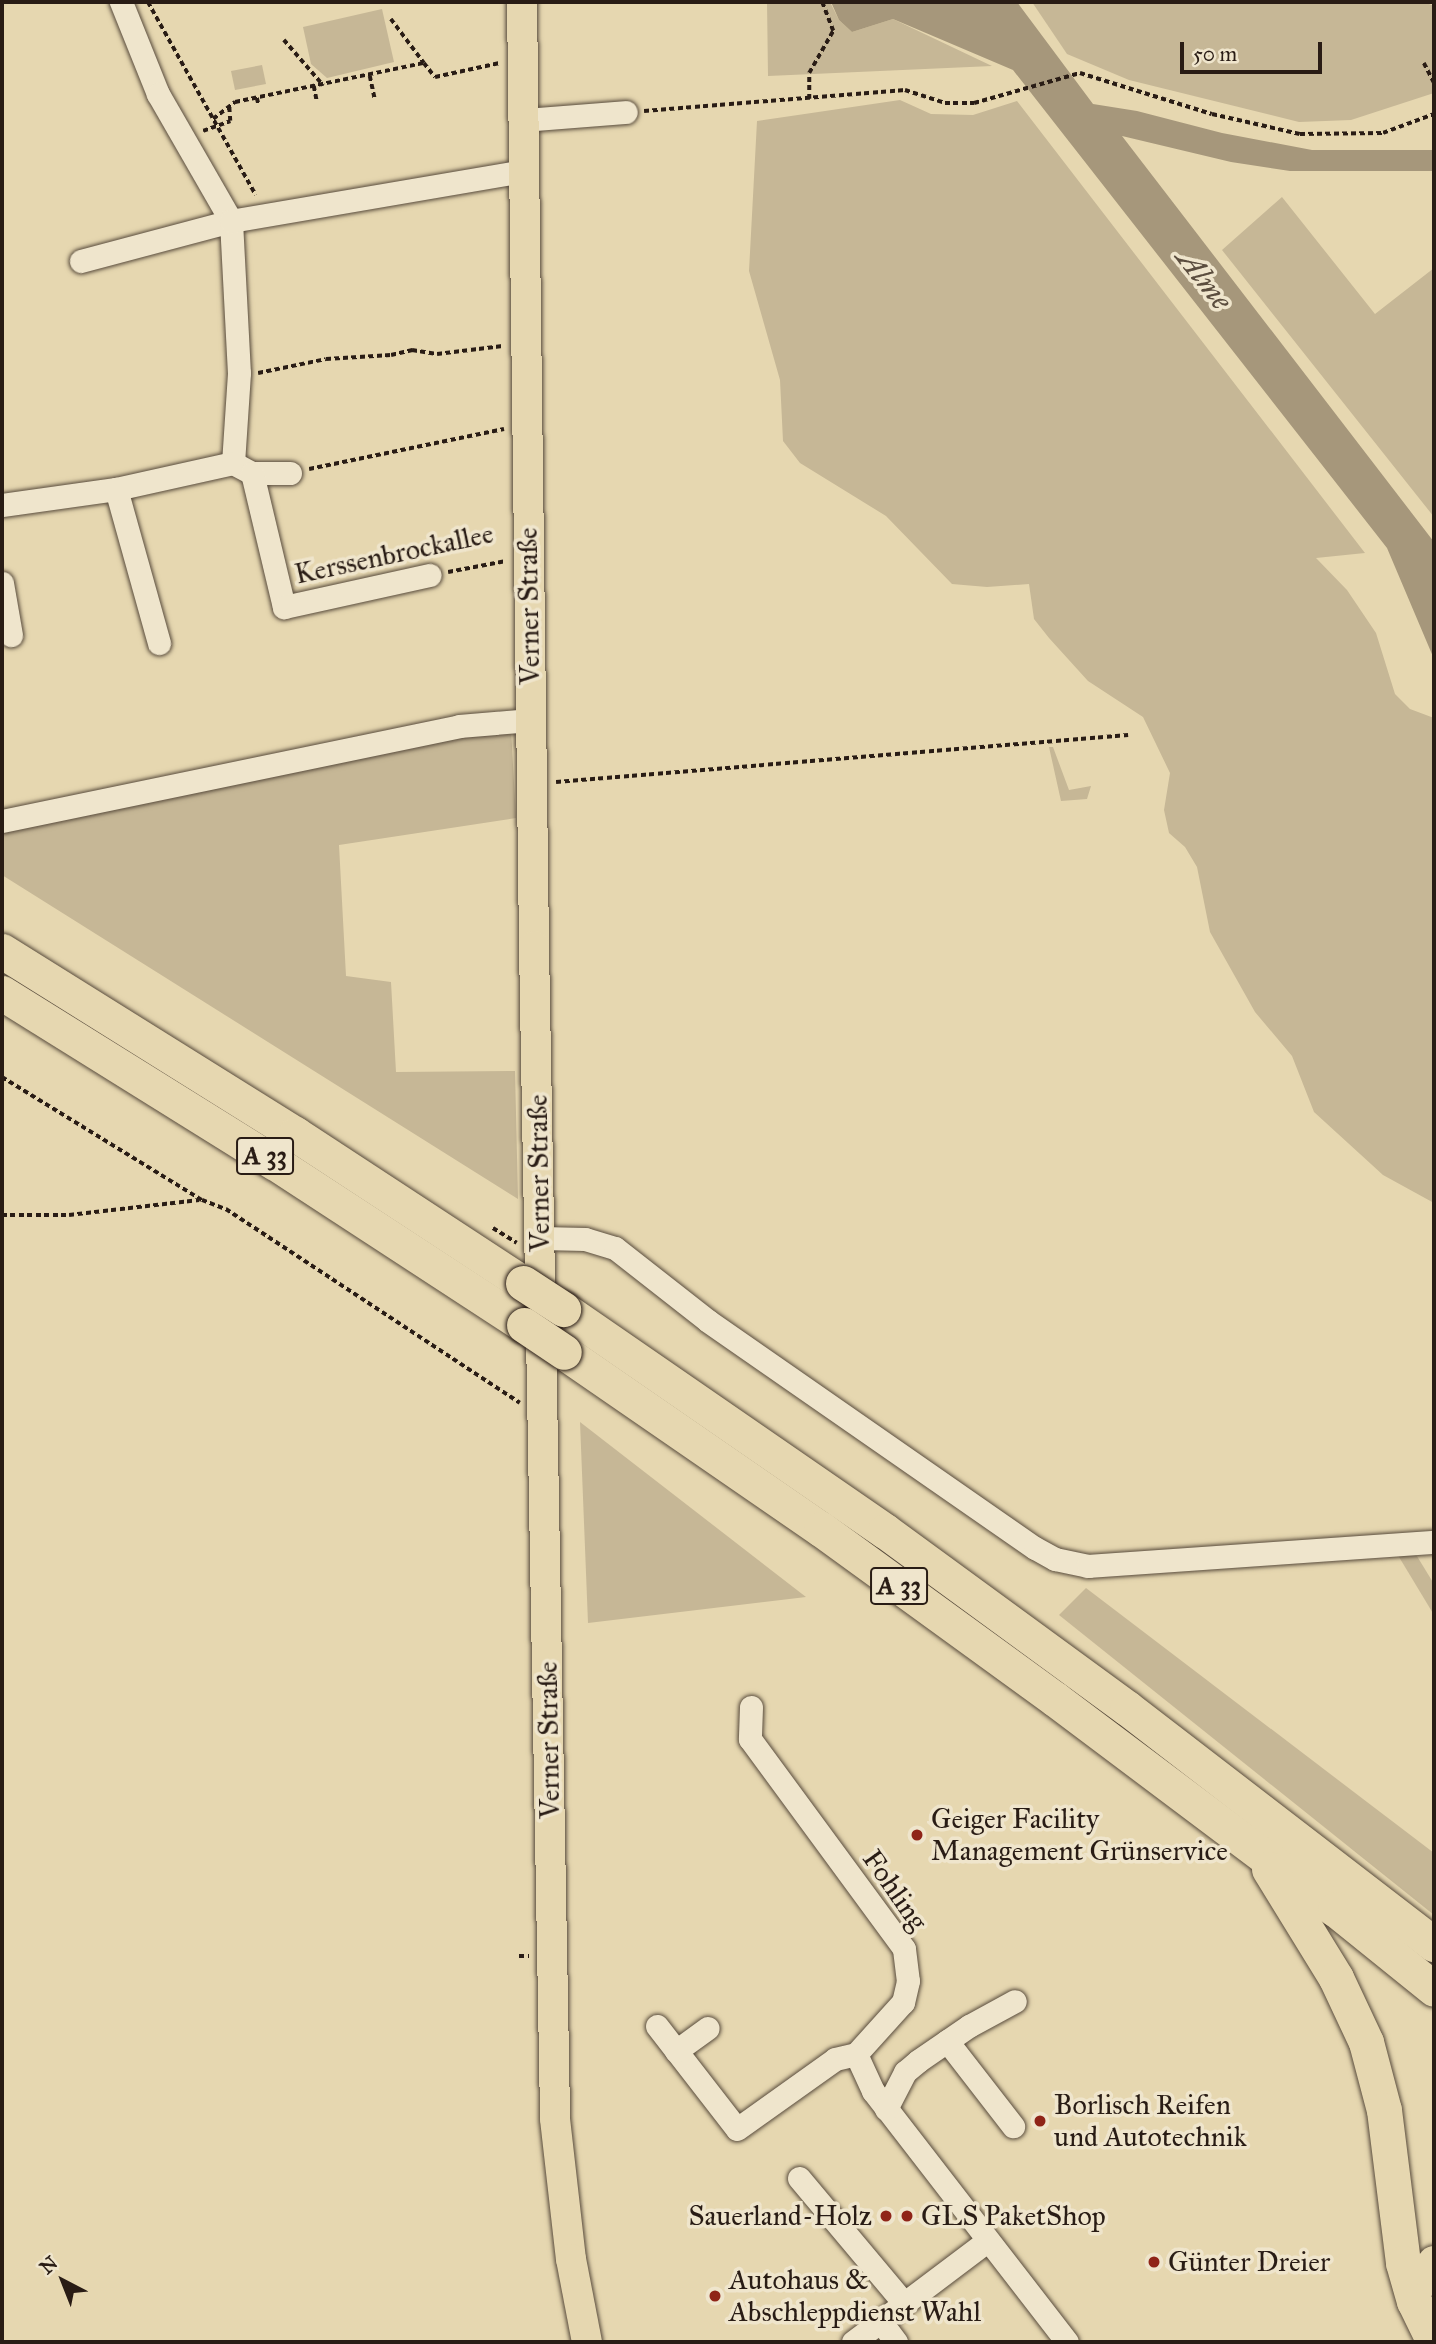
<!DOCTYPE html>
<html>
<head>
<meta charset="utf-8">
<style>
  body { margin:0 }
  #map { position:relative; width:1436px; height:2344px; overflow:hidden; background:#e6d7b0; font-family:"IM FELL Great Primer",serif }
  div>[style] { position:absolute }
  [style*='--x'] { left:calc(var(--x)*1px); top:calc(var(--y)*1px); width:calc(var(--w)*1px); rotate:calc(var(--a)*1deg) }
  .green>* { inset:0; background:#c6b796 }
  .water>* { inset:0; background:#a6977b }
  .path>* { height:3.5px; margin-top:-1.75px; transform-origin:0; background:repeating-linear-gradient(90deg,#291c15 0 5px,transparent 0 8.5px) }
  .roads { filter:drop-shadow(0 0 2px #584b3c) drop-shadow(0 0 2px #584b3c) }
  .minor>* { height:23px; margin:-11.5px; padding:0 11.5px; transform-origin:11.5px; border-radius:11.5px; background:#efe5cc }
  .major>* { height:30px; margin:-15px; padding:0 15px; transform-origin:15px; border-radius:15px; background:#e6d7b0 }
  .highway>* { height:35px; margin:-17.5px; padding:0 17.5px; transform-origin:17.5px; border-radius:17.5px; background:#e6d7b0 }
  .bridges { filter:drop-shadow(0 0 2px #291c15) drop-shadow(0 0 2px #291c15) }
  .highway-bridge>* { height:35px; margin:-17.5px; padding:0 17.5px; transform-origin:17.5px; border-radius:17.5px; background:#e6d7b0 }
  .dots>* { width:19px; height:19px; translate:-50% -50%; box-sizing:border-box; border:4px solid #efe5cc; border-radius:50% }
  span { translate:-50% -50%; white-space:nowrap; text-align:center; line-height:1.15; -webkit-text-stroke:7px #efe5cc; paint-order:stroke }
  .shield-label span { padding:2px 5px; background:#efe5cc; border:2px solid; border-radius:5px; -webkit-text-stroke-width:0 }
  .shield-label { font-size:26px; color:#291c15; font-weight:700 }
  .street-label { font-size:28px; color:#291c15 }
  .poi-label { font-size:28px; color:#291c15 }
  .left { translate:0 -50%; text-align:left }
  .right { translate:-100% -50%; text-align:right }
  .water-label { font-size:30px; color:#5b4d3e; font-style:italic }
  .frame { position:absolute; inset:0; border:4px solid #291c15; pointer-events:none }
  .north { position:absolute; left:28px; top:2246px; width:70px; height:70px; -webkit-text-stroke:5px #efe5cc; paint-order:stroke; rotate:318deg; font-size:19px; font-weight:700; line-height:28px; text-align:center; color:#291c15 }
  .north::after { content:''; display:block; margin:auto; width:24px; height:32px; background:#291c15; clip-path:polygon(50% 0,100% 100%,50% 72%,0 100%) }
  .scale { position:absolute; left:1180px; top:42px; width:142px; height:32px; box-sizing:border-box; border:4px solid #291c15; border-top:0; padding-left:9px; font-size:21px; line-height:24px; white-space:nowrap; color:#291c15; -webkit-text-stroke:5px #efe5cc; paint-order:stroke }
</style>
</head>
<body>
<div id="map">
  <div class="green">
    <div style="clip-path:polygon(767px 2px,830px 2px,839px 20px,852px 32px,893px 19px,992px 66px,768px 76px)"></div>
    <div style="clip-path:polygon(1032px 2px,1423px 2px,1432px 5px,1434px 15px,1434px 93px,1351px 120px,1299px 122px,1129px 80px,1067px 54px)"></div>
    <div style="clip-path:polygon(382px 9px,394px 62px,327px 78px,311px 64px,303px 27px)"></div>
    <div style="clip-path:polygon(262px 65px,266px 84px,235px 90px,231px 71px)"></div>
    <div style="clip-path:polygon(900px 100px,931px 114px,973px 115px,1017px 101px,1365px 553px,1316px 558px,1347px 590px,1376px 633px,1395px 694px,1410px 709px,1434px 718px,1434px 1203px,1383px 1175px,1314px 1112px,1292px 1056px,1255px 1012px,1210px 932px,1197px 867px,1185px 847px,1169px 833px,1164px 810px,1170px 773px,1143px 717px,1088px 681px,1049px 638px,1034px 619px,1029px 584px,987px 587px,952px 584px,886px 516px,800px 463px,783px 441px,780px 380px,749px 271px,757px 121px)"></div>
    <div style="clip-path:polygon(1282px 197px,1375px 314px,1434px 268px,1434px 517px,1222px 250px)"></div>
    <div style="clip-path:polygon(479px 727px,511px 729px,516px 818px,339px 845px,346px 976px,391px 982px,396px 1072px,515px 1071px,518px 1199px,2px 875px,2px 830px)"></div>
    <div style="clip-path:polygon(1049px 747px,1053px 747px,1069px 790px,1091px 786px,1087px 799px,1061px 801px)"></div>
    <div style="clip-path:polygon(580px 1422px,806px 1597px,588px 1623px)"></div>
    <div style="clip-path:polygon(1412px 1548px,1434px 1584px,1434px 1615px,1396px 1552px)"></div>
    <div style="clip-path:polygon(1086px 1588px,1434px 1853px,1434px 1915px,1059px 1615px)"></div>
  </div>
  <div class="water">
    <div style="clip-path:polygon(831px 2px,1017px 2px,1093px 104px,1137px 111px,1222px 133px,1312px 150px,1434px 150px,1434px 171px,1290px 171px,1231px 162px,1122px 136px,1434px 542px,1434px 659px,1387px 548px,1013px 70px,893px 19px,852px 32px,839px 20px)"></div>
  </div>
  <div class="path">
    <div style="--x:148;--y:2;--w:221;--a:60.8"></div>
    <div style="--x:391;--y:19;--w:55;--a:53.1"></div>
    <div style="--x:284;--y:40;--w:60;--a:49.1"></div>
    <div style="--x:1424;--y:63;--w:22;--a:63"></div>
    <div style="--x:370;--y:76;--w:24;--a:78"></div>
    <div style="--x:314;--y:86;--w:15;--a:79"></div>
    <div style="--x:257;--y:98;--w:8;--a:76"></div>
    <div style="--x:809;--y:99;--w:26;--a:-90"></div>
    <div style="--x:809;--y:73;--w:48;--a:-60.3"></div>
    <div style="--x:833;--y:31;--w:31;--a:-111"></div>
    <div style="--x:644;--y:111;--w:262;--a:-4.6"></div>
    <div style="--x:905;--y:90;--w:42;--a:18"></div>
    <div style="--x:945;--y:103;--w:29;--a:0"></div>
    <div style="--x:974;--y:103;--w:110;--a:-15.8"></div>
    <div style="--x:1080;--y:73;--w:138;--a:17.3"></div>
    <div style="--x:1212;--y:114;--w:90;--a:12.8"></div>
    <div style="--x:1300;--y:134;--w:83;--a:-0.7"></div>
    <div style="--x:1383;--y:133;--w:54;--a:-20.4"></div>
    <div style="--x:213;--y:119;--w:28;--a:-38"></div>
    <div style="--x:235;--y:102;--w:193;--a:-11.7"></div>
    <div style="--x:424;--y:63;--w:18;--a:52"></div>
    <div style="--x:435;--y:77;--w:66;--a:-12.2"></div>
    <div style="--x:203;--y:131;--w:29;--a:-20"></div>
    <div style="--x:230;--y:121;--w:15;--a:-94"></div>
    <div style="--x:258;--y:373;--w:69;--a:-11.6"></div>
    <div style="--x:326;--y:359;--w:65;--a:-3.5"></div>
    <div style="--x:391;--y:355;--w:22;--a:-13"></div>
    <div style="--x:412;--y:350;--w:25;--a:9"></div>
    <div style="--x:437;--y:354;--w:66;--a:-6.9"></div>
    <div style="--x:309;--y:469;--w:199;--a:-11.6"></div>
    <div style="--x:448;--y:572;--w:59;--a:-10.7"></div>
    <div style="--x:556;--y:782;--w:574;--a:-4.7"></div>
    <div style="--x:2;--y:1077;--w:235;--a:31.6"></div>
    <div style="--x:202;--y:1200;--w:26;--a:21"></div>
    <div style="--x:226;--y:1209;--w:352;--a:33.4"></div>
    <div style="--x:2;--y:1215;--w:67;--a:0"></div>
    <div style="--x:69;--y:1215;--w:131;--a:-6.6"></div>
    <div style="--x:493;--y:1228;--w:28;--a:32"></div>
    <div style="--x:519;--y:1956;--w:10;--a:0"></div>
  </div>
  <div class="roads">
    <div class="minor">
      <div style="--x:121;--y:2;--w:99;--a:68.1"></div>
      <div style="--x:158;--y:94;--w:146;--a:60.1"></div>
      <div style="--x:231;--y:221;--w:152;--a:87"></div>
      <div style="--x:239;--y:373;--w:90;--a:93.8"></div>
      <div style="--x:524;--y:120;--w:102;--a:-4.5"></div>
      <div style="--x:81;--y:261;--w:155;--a:-14.9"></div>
      <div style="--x:231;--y:221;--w:297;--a:-9.7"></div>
      <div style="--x:252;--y:473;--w:38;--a:0"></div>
      <div style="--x:116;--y:489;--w:160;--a:74.4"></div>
      <div style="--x:2;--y:505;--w:115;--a:-8"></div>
      <div style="--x:116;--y:489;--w:120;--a:-12.5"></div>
      <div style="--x:233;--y:463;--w:21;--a:28"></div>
      <div style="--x:252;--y:473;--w:138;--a:76.6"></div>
      <div style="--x:284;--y:607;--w:149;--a:-12.4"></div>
      <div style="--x:2;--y:583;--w:53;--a:80.2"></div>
      <div style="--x:2;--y:821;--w:467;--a:-11.7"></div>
      <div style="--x:459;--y:726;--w:72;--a:-4.8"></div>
      <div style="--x:541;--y:1238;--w:44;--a:1.3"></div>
      <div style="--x:585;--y:1239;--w:31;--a:17"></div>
      <div style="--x:615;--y:1248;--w:118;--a:38.1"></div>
      <div style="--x:708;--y:1321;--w:398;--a:34.8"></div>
      <div style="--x:1035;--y:1548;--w:23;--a:29"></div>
      <div style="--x:1055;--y:1559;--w:34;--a:12"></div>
      <div style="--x:1088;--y:1566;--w:347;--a:-4"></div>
      <div style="--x:751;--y:1707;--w:32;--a:92"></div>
      <div style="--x:750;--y:1739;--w:260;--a:53.7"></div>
      <div style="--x:904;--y:1949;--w:32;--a:83"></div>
      <div style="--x:908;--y:1981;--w:22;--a:103"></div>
      <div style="--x:903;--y:2002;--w:70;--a:132.1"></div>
      <div style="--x:856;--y:2054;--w:41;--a:65.3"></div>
      <div style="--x:873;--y:2091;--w:317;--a:52.3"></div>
      <div style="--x:657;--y:2026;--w:130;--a:52.2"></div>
      <div style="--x:737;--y:2129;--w:120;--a:-35.5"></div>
      <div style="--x:835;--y:2059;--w:22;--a:-13"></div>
      <div style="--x:947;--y:2041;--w:108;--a:52.2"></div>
      <div style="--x:676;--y:2051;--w:39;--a:-36"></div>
      <div style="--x:886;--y:2109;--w:42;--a:-62.8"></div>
      <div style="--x:905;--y:2072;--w:17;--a:-40"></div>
      <div style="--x:918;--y:2061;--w:62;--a:-34.5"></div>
      <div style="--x:969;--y:2026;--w:52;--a:-28.5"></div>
      <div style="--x:799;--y:2178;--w:163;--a:50"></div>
      <div style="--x:881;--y:2322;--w:25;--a:53"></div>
      <div style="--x:853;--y:2342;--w:168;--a:-37"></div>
    </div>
    <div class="major">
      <div style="--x:522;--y:2;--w:944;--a:89.27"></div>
      <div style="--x:534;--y:946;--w:1173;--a:88.97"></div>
      <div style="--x:555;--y:2119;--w:141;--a:83.5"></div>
      <div style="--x:571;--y:2259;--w:85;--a:79.1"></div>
    </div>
    <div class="highway">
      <div style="--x:2;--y:951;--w:345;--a:32"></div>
      <div style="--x:295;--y:1134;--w:272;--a:33.2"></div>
      <div style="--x:2;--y:993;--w:320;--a:31.9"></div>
      <div style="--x:274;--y:1162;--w:298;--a:33.1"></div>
      <div style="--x:563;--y:1309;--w:391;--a:34.6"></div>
      <div style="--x:885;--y:1531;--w:300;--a:36.2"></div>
      <div style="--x:1127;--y:1708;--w:387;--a:37.6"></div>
      <div style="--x:564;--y:1352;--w:312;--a:34.6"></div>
      <div style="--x:821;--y:1529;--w:289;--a:36"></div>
      <div style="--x:1055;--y:1699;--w:350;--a:36.9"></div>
      <div style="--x:1335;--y:1909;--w:127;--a:38.9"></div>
      <div style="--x:1269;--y:1869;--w:128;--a:58.4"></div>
      <div style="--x:1336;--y:1978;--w:71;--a:64.9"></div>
      <div style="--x:1366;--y:2042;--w:70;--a:75.2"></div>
      <div style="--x:1384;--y:2110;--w:154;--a:82.9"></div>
      <div style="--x:1403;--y:2263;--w:40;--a:74"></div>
      <div style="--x:1414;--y:2301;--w:46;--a:64"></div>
      <div style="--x:1434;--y:2263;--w:15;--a:90"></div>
    </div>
  </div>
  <div class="bridges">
    <div class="highway-bridge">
      <div style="--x:523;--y:1283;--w:48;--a:33"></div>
      <div style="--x:524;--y:1325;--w:48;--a:34"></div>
    </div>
  </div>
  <div class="dots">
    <div style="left:917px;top:1835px;background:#8f2418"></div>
    <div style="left:1040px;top:2121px;background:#8f2418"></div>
    <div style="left:886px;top:2216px;background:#8f2418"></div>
    <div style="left:907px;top:2216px;background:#8f2418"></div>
    <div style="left:1154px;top:2262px;background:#8f2418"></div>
    <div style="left:715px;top:2296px;background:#8f2418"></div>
  </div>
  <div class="shield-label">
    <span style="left:265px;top:1156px">A 33</span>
    <span style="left:899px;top:1586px">A 33</span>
  </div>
  <div class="street-label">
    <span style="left:394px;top:554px;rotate:-12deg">Kerssenbrockallee</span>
    <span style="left:529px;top:606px;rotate:-91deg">Verner Straße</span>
    <span style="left:539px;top:1173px;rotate:-91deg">Verner Straße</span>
    <span style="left:549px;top:1740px;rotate:-91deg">Verner Straße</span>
    <span style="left:895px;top:1890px;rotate:55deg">Fohling</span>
  </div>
  <div class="poi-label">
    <span class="left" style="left:931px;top:1835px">Geiger Facility<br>Management Grünservice</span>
    <span class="left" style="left:1054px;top:2121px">Borlisch Reifen<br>und Autotechnik</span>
    <span class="right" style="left:872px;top:2216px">Sauerland-Holz</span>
    <span class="left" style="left:921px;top:2216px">GLS PaketShop</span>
    <span class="left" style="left:1168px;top:2262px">Günter Dreier</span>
    <span class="left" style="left:729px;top:2296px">Autohaus &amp;<br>Abschleppdienst Wahl</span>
  </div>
  <div class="water-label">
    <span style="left:1204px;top:279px;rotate:52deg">Alme</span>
  </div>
  <div class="frame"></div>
  <div class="north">N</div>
  <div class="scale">50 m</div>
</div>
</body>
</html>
